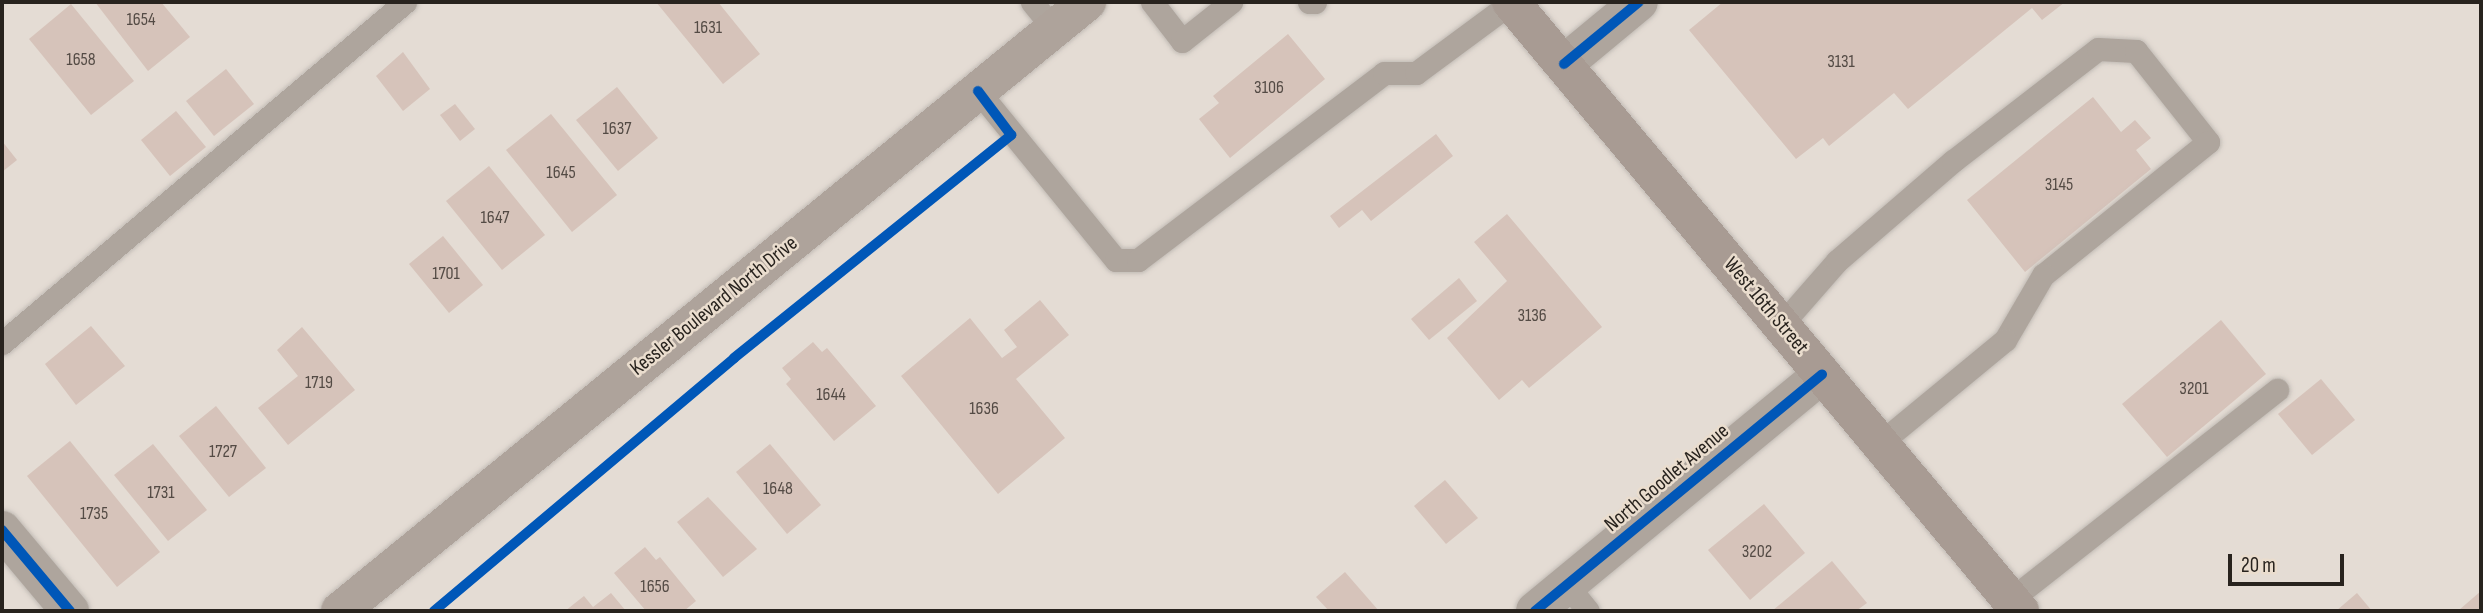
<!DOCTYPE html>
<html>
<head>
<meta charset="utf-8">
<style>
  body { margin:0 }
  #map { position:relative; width:2483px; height:613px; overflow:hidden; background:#e4dcd4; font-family:"Sofia Sans Condensed",sans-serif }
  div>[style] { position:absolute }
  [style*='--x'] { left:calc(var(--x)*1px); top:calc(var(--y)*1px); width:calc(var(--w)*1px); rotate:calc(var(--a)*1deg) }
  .building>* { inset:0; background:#d6c3ba }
  .roads { filter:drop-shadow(0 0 2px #c1bbb5) drop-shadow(0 0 2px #c1bbb5) }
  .lane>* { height:23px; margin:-11.5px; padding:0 11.5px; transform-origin:11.5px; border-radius:11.5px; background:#aea59d }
  .street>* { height:38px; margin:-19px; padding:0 19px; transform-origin:19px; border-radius:19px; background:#aea59d }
  .secondary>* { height:38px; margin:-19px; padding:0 19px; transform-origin:19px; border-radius:19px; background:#aea39b }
  .primary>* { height:38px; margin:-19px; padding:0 19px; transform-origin:19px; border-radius:19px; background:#a89b93 }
  .cycleway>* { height:10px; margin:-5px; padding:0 5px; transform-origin:5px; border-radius:5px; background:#0057b8 }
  span { translate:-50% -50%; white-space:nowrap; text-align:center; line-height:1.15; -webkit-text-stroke:5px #eaddce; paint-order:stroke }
  .number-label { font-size:18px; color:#544b45 }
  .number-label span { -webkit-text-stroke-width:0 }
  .street-label { font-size:21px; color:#28231e }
  .frame { position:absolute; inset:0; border:4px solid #28231e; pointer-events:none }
  .scale { position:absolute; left:2228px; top:554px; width:116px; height:32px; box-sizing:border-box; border:4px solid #28231e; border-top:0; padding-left:9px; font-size:21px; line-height:24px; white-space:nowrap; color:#28231e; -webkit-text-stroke:5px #eaddce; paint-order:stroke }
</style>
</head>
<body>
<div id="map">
  <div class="building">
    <div style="clip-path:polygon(95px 2px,161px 2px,190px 37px,148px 71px)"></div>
    <div style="clip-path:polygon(656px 2px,718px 2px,760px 54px,723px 84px)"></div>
    <div style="clip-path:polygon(1723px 2px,2065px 2px,2042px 20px,2032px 8px,1908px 109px,1894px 93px,1829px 146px,1823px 138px,1796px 159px,1689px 30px)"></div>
    <div style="clip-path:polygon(71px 4px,134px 81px,91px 115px,29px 39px)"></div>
    <div style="clip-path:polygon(1288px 34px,1325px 79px,1230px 158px,1199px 119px,1219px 103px,1213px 96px)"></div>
    <div style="clip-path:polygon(403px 52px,430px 89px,403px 111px,376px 76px)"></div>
    <div style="clip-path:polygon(226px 69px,254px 104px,214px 136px,186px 101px)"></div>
    <div style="clip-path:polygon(617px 87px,658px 138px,618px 171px,576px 120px)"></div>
    <div style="clip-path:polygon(2093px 97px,2121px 132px,2135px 120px,2151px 138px,2136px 150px,2151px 169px,2025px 272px,1967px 200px)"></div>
    <div style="clip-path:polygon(455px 104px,475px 129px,460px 141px,440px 115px)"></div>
    <div style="clip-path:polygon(176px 111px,206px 147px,170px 176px,141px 140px)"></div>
    <div style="clip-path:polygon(551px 114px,617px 195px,572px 232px,506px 150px)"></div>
    <div style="clip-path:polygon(1436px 134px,1453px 156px,1371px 221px,1362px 210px,1339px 228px,1330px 216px)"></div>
    <div style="clip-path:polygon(2px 141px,17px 160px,2px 172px)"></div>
    <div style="clip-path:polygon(489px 166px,545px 235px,502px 270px,446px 201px)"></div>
    <div style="clip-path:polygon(1507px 214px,1602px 327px,1529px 388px,1522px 380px,1499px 400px,1447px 338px,1507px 281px,1474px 242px)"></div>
    <div style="clip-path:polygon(443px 236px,483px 285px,449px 313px,409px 264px)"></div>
    <div style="clip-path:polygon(1459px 278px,1477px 301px,1429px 340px,1411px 319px)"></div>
    <div style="clip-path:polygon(1040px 300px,1069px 335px,1016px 379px,1065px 438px,998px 494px,901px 376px,970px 318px,1002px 358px,1017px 347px,1004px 330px)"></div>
    <div style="clip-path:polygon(2221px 320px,2266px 374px,2167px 457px,2122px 404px)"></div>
    <div style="clip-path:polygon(91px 326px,125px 366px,76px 405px,45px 364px)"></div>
    <div style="clip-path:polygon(302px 327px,355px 390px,288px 445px,258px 408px,298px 376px,277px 350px)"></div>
    <div style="clip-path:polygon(813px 342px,822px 352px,827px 348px,876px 406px,834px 441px,786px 384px,791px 379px,782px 368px)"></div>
    <div style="clip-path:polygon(2321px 379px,2355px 420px,2312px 455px,2278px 414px)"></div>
    <div style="clip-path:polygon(216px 406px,266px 468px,229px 497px,179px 436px)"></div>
    <div style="clip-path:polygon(70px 441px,160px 552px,117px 587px,27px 476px)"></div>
    <div style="clip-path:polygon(153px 444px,207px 510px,168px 541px,114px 475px)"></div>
    <div style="clip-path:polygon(770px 444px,821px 505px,787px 534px,736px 472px)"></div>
    <div style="clip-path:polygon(1445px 480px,1478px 518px,1446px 544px,1414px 506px)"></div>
    <div style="clip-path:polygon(708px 497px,757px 549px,723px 577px,677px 522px)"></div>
    <div style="clip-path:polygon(1764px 504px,1805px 553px,1750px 600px,1708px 550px)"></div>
    <div style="clip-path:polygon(645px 547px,656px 560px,660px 557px,696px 601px,684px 611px,646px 611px,614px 573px)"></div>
    <div style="clip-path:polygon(1832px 561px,1867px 603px,1856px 611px,1772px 611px)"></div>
    <div style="clip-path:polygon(1345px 572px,1379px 611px,1329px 611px,1316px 597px)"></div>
    <div style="clip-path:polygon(2481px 591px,2481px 611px,2460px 611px,2459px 610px)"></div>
    <div style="clip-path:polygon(611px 593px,626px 611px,565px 611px,584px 596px,593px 607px)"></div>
    <div style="clip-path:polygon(2357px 593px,2372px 611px,2336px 611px)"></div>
  </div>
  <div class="roads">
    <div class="lane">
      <div style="--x:1032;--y:2;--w:35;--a:51"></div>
      <div style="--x:1152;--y:2;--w:49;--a:52.4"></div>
      <div style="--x:1182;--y:41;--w:63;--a:-38.5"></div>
      <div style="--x:1309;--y:2;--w:6;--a:0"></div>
      <div style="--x:978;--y:91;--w:218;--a:50.8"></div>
      <div style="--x:1116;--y:260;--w:22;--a:0"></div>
      <div style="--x:1138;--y:260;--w:309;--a:-37.2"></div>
      <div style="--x:1384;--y:73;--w:32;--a:0"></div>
      <div style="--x:1416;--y:73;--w:119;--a:-36.5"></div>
      <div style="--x:1781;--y:325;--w:85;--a:-48.8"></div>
      <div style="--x:1837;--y:261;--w:153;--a:-40.8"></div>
      <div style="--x:1953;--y:161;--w:183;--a:-37.7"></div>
      <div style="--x:2098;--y:49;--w:38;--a:3"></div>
      <div style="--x:2136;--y:51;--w:116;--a:51.6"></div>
      <div style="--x:2208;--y:142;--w:212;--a:141.1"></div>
      <div style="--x:2043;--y:275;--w:75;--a:120.3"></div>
      <div style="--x:2005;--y:340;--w:162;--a:140.5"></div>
      <div style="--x:2;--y:343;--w:528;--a:-40.24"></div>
      <div style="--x:1567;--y:585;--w:33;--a:51"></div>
      <div style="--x:2010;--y:600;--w:340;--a:-38.2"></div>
    </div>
    <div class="street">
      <div style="--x:1564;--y:64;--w:97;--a:-39.6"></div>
      <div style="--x:2;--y:530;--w:106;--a:50"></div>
      <div style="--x:1535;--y:611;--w:372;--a:-39.5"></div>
    </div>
    <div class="secondary">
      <div style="--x:340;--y:611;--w:964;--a:-39.19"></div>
    </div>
    <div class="primary">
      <div style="--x:1511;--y:2;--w:794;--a:50.11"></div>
    </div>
  </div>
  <div class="cycleway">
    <div style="--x:1564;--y:64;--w:97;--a:-39.6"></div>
    <div style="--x:2;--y:530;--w:106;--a:50"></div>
    <div style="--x:434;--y:611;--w:392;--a:-40.1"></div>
    <div style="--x:734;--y:358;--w:356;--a:-38.8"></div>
    <div style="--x:1011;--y:135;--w:55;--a:-126.9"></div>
    <div style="--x:1535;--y:611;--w:372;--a:-39.5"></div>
  </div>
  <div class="number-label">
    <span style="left:141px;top:20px">1654</span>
    <span style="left:708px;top:28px">1631</span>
    <span style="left:81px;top:60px">1658</span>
    <span style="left:1841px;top:62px">3131</span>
    <span style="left:1269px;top:88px">3106</span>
    <span style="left:617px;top:129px">1637</span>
    <span style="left:561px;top:173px">1645</span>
    <span style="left:2059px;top:185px">3145</span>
    <span style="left:495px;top:218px">1647</span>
    <span style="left:446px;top:274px">1701</span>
    <span style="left:1532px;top:316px">3136</span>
    <span style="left:319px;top:383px">1719</span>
    <span style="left:2194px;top:389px">3201</span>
    <span style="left:831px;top:395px">1644</span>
    <span style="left:984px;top:409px">1636</span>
    <span style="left:223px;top:452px">1727</span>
    <span style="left:778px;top:489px">1648</span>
    <span style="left:161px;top:493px">1731</span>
    <span style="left:94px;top:514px">1735</span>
    <span style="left:1757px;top:552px">3202</span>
    <span style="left:655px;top:587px">1656</span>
  </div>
  <div class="street-label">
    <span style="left:714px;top:306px;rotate:-39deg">Kessler Boulevard North Drive</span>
    <span style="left:1766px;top:306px;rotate:50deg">West 16th Street</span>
    <span style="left:1667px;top:478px;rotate:-40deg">North Goodlet Avenue</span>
  </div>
  <div class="frame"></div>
  <div class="scale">20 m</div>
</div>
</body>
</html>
